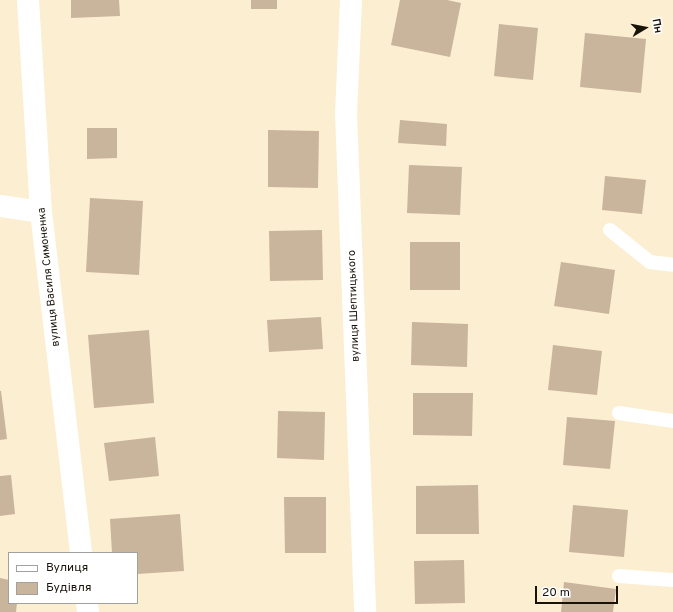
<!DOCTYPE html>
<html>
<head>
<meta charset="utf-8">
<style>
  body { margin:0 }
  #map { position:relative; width:673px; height:612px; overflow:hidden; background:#fceed1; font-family:Overpass,sans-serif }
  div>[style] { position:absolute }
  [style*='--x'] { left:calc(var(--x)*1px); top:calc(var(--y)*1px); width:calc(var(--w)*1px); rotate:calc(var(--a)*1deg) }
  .building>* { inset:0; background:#c9b49c }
  .service>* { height:14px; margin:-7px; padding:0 7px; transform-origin:7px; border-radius:7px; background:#fff }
  .minor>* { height:22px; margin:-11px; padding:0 11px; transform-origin:11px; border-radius:11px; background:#fff }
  span { translate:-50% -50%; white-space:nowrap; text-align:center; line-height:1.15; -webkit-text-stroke:3px #fff; paint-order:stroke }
  .street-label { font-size:11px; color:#181309 }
  .legend { position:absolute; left:8px; top:552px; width:130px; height:52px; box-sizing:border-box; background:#fff; border:1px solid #a3a19d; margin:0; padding:5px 7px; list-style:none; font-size:12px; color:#181309 }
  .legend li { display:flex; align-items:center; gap:8px; height:20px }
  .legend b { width:20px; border:1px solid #a3a19d }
  .north { position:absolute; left:625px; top:8px; width:40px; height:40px; -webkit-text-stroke:3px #fff; paint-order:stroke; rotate:80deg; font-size:11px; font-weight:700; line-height:16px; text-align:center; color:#181309 }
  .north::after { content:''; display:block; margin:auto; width:14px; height:18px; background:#181309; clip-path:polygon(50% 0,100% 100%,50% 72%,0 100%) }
  .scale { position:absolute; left:535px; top:586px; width:83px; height:18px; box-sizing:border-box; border:2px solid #181309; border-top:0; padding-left:5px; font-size:12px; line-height:14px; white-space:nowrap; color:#181309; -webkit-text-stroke:3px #fff; paint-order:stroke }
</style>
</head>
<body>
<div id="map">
  <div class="building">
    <div style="clip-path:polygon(71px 0,119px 0,120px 16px,71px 18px)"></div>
    <div style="clip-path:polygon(251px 0,277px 0,277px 9px,251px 9px)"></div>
    <div style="clip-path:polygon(400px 0,447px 0,461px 3px,450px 57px,391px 45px)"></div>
    <div style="clip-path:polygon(499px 24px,538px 28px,533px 80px,494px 76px)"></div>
    <div style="clip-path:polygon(585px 33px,646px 39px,641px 93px,580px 87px)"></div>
    <div style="clip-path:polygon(400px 120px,447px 124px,446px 146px,398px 143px)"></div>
    <div style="clip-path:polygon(87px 128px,117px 128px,117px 158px,87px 159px)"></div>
    <div style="clip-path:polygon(268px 130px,319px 131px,318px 188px,268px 187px)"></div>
    <div style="clip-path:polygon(409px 165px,462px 167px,460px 215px,407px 213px)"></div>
    <div style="clip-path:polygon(605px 176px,646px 180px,642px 214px,602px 210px)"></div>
    <div style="clip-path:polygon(90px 198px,143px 201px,139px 275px,86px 272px)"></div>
    <div style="clip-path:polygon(322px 230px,323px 280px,270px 281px,269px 231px)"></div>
    <div style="clip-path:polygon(410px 242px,460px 242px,460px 290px,410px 290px)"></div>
    <div style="clip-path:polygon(561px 262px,615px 270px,609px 314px,554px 306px)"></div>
    <div style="clip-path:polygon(321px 317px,323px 349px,269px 352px,267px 320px)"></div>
    <div style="clip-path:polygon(412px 322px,468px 324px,467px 367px,411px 365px)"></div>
    <div style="clip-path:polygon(149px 330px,154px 403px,94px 408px,88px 335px)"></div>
    <div style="clip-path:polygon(553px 345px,602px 351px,597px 395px,548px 390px)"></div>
    <div style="clip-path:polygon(0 391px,1px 391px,7px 439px,0 440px)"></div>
    <div style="clip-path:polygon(413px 393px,473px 393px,472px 436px,413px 435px)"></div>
    <div style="clip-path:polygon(278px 411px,325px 412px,324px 460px,277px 458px)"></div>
    <div style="clip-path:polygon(567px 417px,615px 421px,610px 469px,563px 465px)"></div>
    <div style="clip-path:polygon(155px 437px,159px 476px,109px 481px,104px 443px)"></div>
    <div style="clip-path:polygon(11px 475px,15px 514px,0 516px,0 476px)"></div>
    <div style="clip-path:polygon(478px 485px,479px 534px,416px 534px,416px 486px)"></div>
    <div style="clip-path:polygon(284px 497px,326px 497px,326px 553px,285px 553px)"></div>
    <div style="clip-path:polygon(573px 505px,628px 510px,624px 557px,569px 552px)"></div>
    <div style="clip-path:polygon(180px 514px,184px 571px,137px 574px,137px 553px,112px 553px,110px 519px)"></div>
    <div style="clip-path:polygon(464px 560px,465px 603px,415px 604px,414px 561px)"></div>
    <div style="clip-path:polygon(0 578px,9px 580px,9px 603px,17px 603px,16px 612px,0 612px)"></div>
    <div style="clip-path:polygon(564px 582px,616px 589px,613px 612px,561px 612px)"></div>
  </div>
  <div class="service">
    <div style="--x:610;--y:230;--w:51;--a:38.7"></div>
    <div style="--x:650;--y:262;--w:23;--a:7"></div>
    <div style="--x:619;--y:413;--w:55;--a:8.4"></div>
    <div style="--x:619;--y:576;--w:54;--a:4.2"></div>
  </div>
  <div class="minor">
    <div style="--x:28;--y:0;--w:212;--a:86.5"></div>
    <div style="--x:41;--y:212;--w:343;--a:83.3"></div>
    <div style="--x:351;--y:0;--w:113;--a:92.5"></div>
    <div style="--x:346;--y:113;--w:499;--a:87.8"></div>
    <div style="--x:0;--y:206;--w:41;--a:8.3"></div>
    <div style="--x:87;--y:603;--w:9;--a:84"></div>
  </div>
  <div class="street-label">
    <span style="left:49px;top:277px;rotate:-96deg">вулиця Василя Симоненка</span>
    <span style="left:354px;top:306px;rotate:-92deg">вулиця Шептицького</span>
  </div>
  <ul class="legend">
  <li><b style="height:5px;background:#fff"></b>Вулиця</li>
  <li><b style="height:11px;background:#c9b49c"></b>Будівля</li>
  </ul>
  <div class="north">Пн</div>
  <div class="scale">20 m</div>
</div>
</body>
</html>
